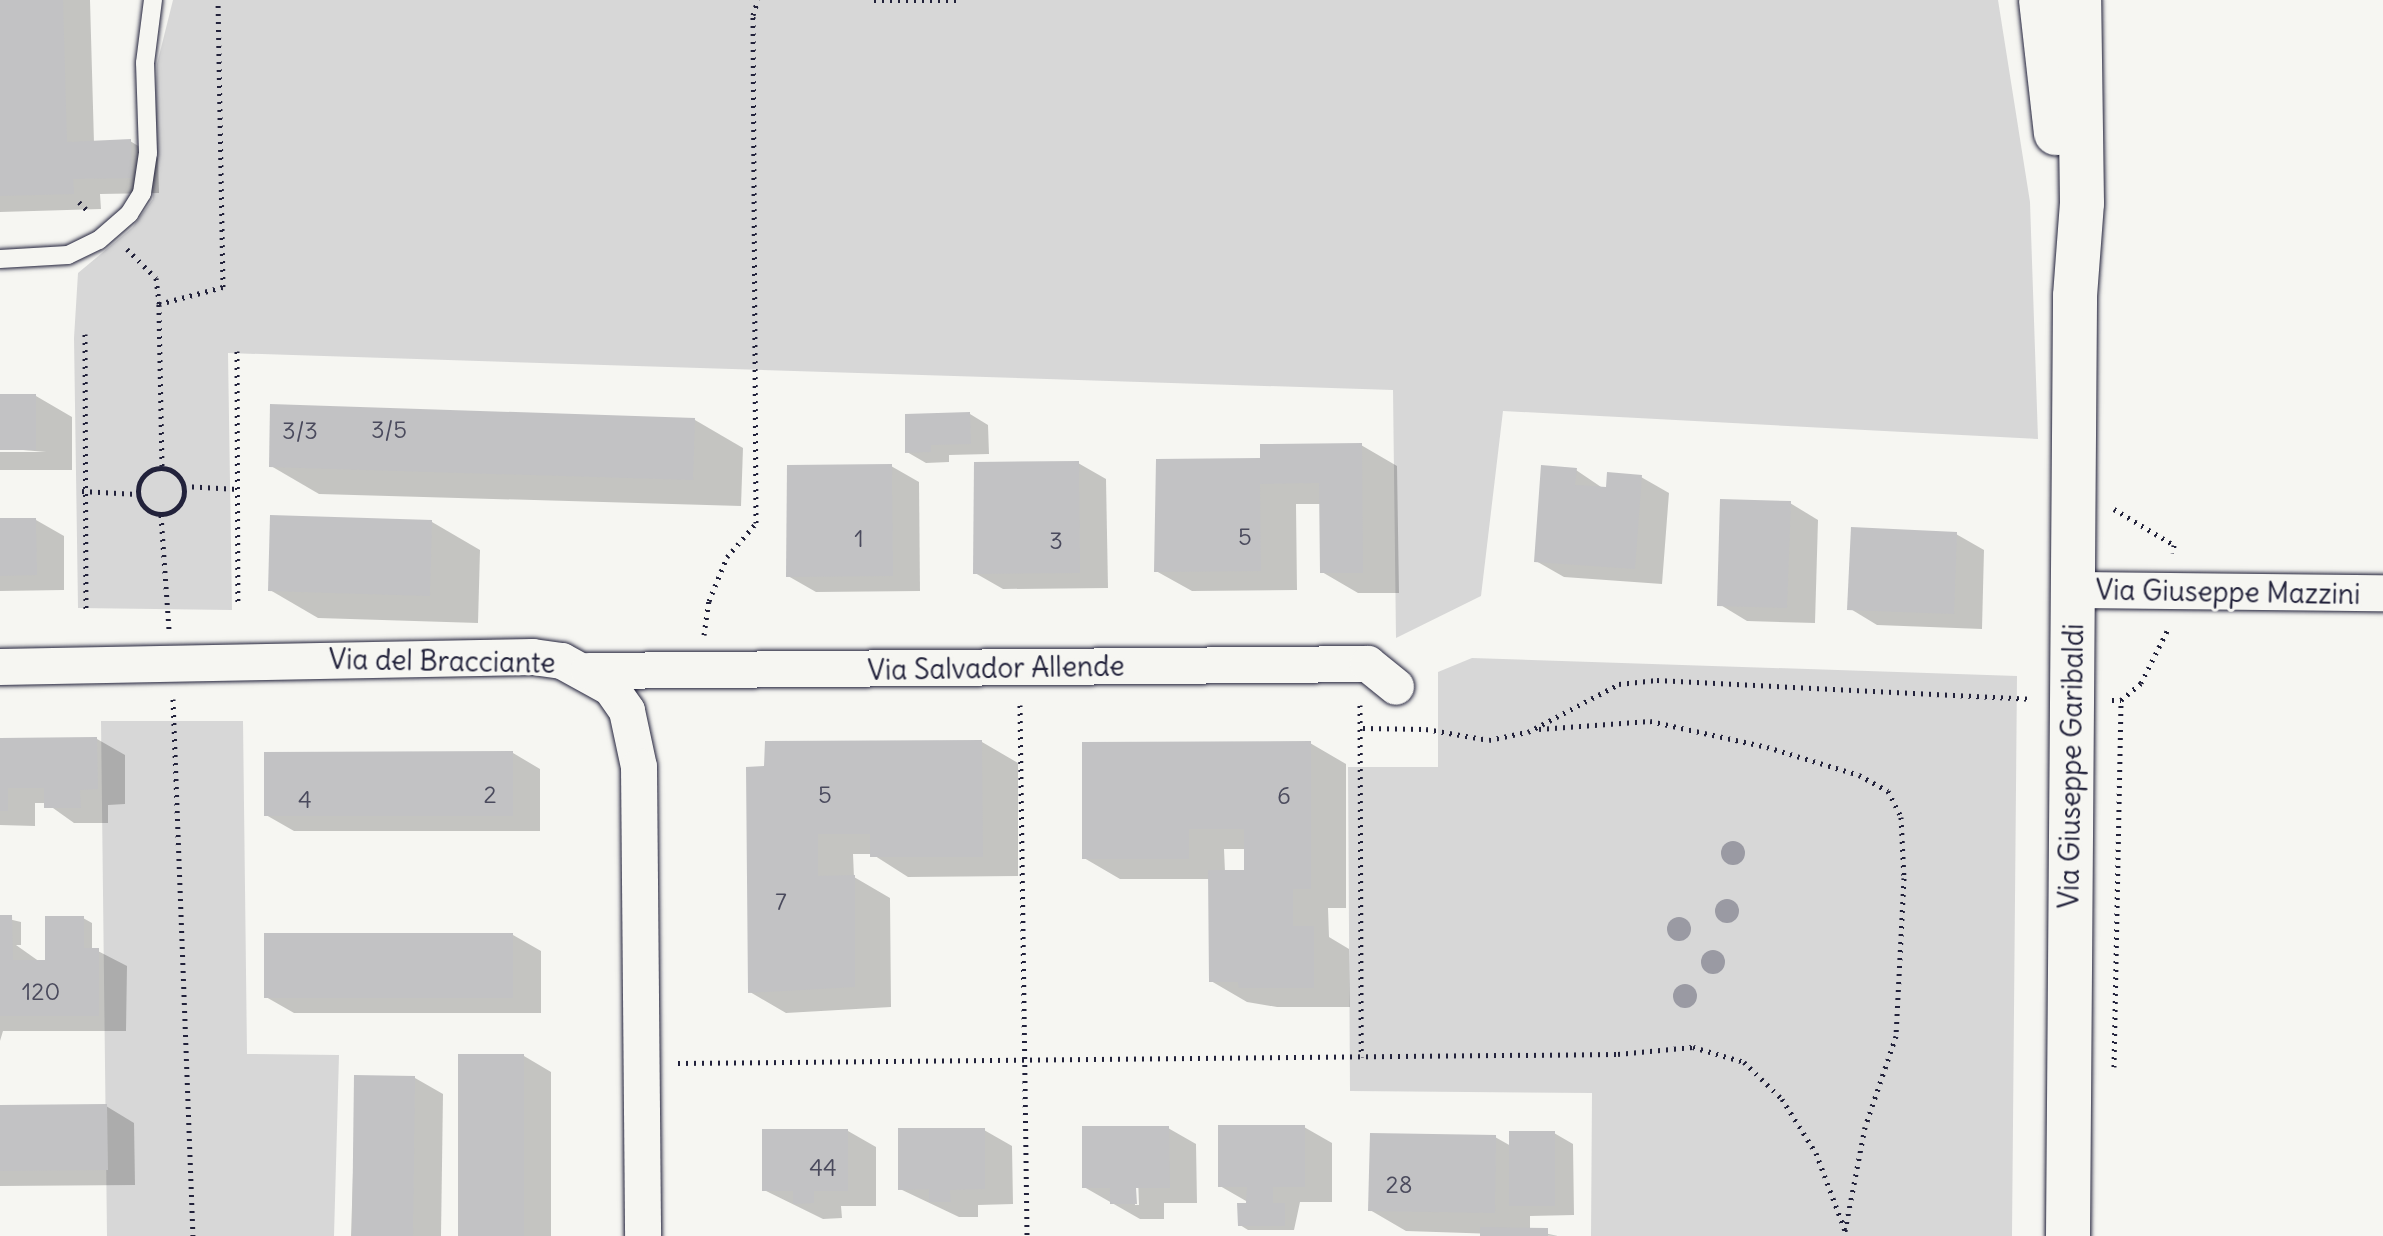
<!DOCTYPE html>
<html>
<head>
<meta charset="utf-8">
<style>
  body { margin:0 }
  #map { position:relative; width:2383px; height:1236px; overflow:hidden; background:#f6f6f2; font-family:Delius,sans-serif }
  div>[style] { position:absolute }
  [style*='--x'] { left:calc(var(--x)*1px); top:calc(var(--y)*1px); width:calc(var(--w)*1px); rotate:calc(var(--a)*1deg) }
  .green>* { inset:0; background:#d7d7d7 }
  .shadow>* { inset:0; background:#0003 }
  .building>* { inset:0; background:#c2c2c4 }
  .path>* { height:5px; margin-top:-2.5px; transform-origin:0; background:repeating-linear-gradient(90deg,#22223b 0 2px,transparent 0 8px) }
  .path>.ring { margin:-2.5px; padding:0; box-sizing:content-box; background:none; border:5px solid #22223b; border-radius:50% }
  .roads { filter:drop-shadow(0 0 2px #22223b) drop-shadow(0 0 2px #22223b) }
  .lane>* { height:18px; margin:-9px; padding:0 9px; transform-origin:9px; border-radius:9px; background:#f6f6f2 }
  .street>* { height:36px; margin:-18px; padding:0 18px; transform-origin:18px; border-radius:18px; background:#f6f6f2 }
  .secondary>* { height:44px; margin:-22px; padding:0 22px; transform-origin:22px; border-radius:22px; background:#f6f6f2 }
  .trees>* { width:24px; height:24px; margin:-12px; border-radius:50%; background:#9a9aa3 }
  span { translate:-50% -50%; white-space:nowrap; text-align:center; line-height:1.15; -webkit-text-stroke:6px #f6f6f2; paint-order:stroke }
  .number-label { font-size:24px; color:#4a4a5d }
  .number-label span { -webkit-text-stroke-width:0 }
  .street-label { font-size:28px; color:#22223b }
</style>
</head>
<body>
<div id="map">
  <div class="green">
    <div style="clip-path:polygon(173px 0,1998px 0,2030px 202px,2038px 439px,1503px 411px,1481px 596px,1396px 638px,1393px 390px,228px 353px,232px 610px,78px 608px,74px 338px,78px 273px,132px 228px,153px 199px,157px 64px)"></div>
    <div style="clip-path:polygon(1472px 658px,2017px 676px,2012px 1236px,1591px 1236px,1592px 1093px,1350px 1091px,1348px 767px,1438px 767px,1438px 672px)"></div>
    <div style="clip-path:polygon(101px 721px,243px 721px,247px 1054px,339px 1055px,334px 1236px,107px 1236px)"></div>
  </div>
  <div class="shadow">
    <div style="clip-path:polygon(0 0,90px 0,94px 143px,130px 141px,158px 158px,159px 193px,100px 194px,101px 209px,0 212px)"></div>
    <div style="clip-path:polygon(0 396px,36px 396px,72px 417px,72px 470px,0 470px,0 452px,46px 452px,0 448px)"></div>
    <div style="clip-path:polygon(970px 414px,988px 425px,989px 454px,949px 455px,949px 462px,926px 463px,907px 452px)"></div>
    <div style="clip-path:polygon(695px 420px,743px 448px,741px 506px,319px 494px,271px 466px)"></div>
    <div style="clip-path:polygon(1361px 445px,1397px 466px,1399px 593px,1358px 593px,1322px 572px,1321px 504px,1296px 504px,1297px 590px,1192px 591px,1156px 571px,1262px 460px)"></div>
    <div style="clip-path:polygon(1078px 463px,1106px 479px,1108px 588px,1003px 589px,975px 573px)"></div>
    <div style="clip-path:polygon(891px 466px,919px 482px,920px 591px,816px 592px,788px 576px)"></div>
    <div style="clip-path:polygon(1576px 470px,1604px 489px,1641px 477px,1669px 493px,1662px 584px,1564px 577px,1536px 561px)"></div>
    <div style="clip-path:polygon(1790px 503px,1818px 520px,1815px 623px,1747px 621px,1719px 604px)"></div>
    <div style="clip-path:polygon(0 520px,36px 520px,64px 536px,64px 590px,0 591px)"></div>
    <div style="clip-path:polygon(432px 522px,480px 550px,478px 623px,318px 618px,270px 590px)"></div>
    <div style="clip-path:polygon(1956px 534px,1984px 550px,1982px 629px,1877px 625px,1849px 608px)"></div>
    <div style="clip-path:polygon(97px 739px,125px 755px,125px 804px,108px 805px,108px 823px,74px 823px,46px 803px,35px 803px,35px 826px,0 825px,0 740px)"></div>
    <div style="clip-path:polygon(982px 742px,1018px 763px,1018px 876px,908px 877px,872px 854px,853px 854px,854px 877px,890px 898px,891px 1007px,786px 1013px,750px 992px,766px 768px)"></div>
    <div style="clip-path:polygon(evenodd,1310px 743px,1346px 764px,1346px 908px,1328px 908px,1329px 937px,1349px 949px,1350px 1007px,1277px 1007px,1247px 1002px,1211px 981px,1210px 879px,1120px 879px,1084px 858px,1310px 743px,1224px 849px,1246px 849px,1246px 872px,1225px 872px,1224px 849px)"></div>
    <div style="clip-path:polygon(513px 753px,540px 769px,540px 831px,294px 831px,266px 815px)"></div>
    <div style="clip-path:polygon(0 917px,21px 922px,21px 945px,16px 945px,40px 962px,47px 962px,83px 918px,92px 923px,92px 948px,127px 966px,126px 1031px,3px 1031px,0 1041px)"></div>
    <div style="clip-path:polygon(513px 935px,541px 951px,541px 1013px,294px 1013px,266px 997px)"></div>
    <div style="clip-path:polygon(524px 1056px,551px 1072px,551px 1236px,460px 1236px)"></div>
    <div style="clip-path:polygon(356px 1077px,415px 1078px,443px 1094px,441px 1236px,351px 1236px)"></div>
    <div style="clip-path:polygon(106px 1106px,134px 1123px,135px 1185px,0 1186px,0 1107px)"></div>
    <div style="clip-path:polygon(1304px 1127px,1332px 1143px,1332px 1202px,1300px 1202px,1294px 1230px,1248px 1230px,1240px 1225px,1253px 1205px,1220px 1186px)"></div>
    <div style="clip-path:polygon(evenodd,1168px 1128px,1196px 1144px,1197px 1203px,1164px 1203px,1164px 1219px,1140px 1219px,1084px 1187px,1168px 1128px,1134px 1178px,1138px 1178px,1139px 1205px,1135px 1205px,1134px 1178px)"></div>
    <div style="clip-path:polygon(984px 1130px,1012px 1146px,1013px 1204px,978px 1205px,978px 1217px,959px 1217px,900px 1189px)"></div>
    <div style="clip-path:polygon(848px 1131px,876px 1147px,876px 1206px,841px 1206px,842px 1218px,823px 1219px,764px 1190px)"></div>
    <div style="clip-path:polygon(1554px 1133px,1573px 1144px,1574px 1215px,1530px 1216px,1530px 1230px,1558px 1236px,1406px 1231px,1370px 1210px,1495px 1137px,1511px 1146px)"></div>
  </div>
  <div class="building">
    <div style="clip-path:polygon(0 0,63px 0,67px 142px,131px 139px,132px 178px,73px 179px,74px 194px,0 196px)"></div>
    <div style="clip-path:polygon(0 394px,36px 394px,36px 450px,0 450px)"></div>
    <div style="clip-path:polygon(270px 404px,695px 418px,693px 480px,269px 467px)"></div>
    <div style="clip-path:polygon(970px 412px,971px 444px,931px 445px,931px 452px,905px 453px,905px 414px)"></div>
    <div style="clip-path:polygon(1362px 443px,1363px 573px,1320px 573px,1319px 483px,1260px 484px,1261px 571px,1154px 572px,1156px 459px,1260px 458px,1260px 444px)"></div>
    <div style="clip-path:polygon(1079px 461px,1080px 573px,973px 574px,974px 462px)"></div>
    <div style="clip-path:polygon(892px 464px,893px 576px,786px 577px,787px 465px)"></div>
    <div style="clip-path:polygon(1541px 465px,1577px 468px,1575px 485px,1606px 487px,1607px 472px,1642px 475px,1635px 569px,1534px 562px)"></div>
    <div style="clip-path:polygon(1720px 499px,1791px 501px,1787px 608px,1717px 606px)"></div>
    <div style="clip-path:polygon(270px 515px,432px 520px,430px 596px,268px 591px)"></div>
    <div style="clip-path:polygon(0 518px,36px 518px,37px 575px,0 576px)"></div>
    <div style="clip-path:polygon(1851px 527px,1957px 532px,1954px 614px,1847px 610px)"></div>
    <div style="clip-path:polygon(97px 737px,98px 789px,80px 790px,81px 808px,44px 808px,44px 788px,8px 788px,8px 811px,0 811px,0 738px)"></div>
    <div style="clip-path:polygon(982px 740px,983px 857px,870px 857px,870px 834px,818px 834px,818px 876px,855px 875px,855px 987px,748px 993px,746px 767px,764px 766px,765px 741px)"></div>
    <div style="clip-path:polygon(1311px 741px,1311px 889px,1293px 889px,1293px 926px,1314px 926px,1314px 988px,1239px 988px,1238px 982px,1209px 982px,1208px 870px,1244px 870px,1244px 829px,1189px 829px,1189px 859px,1082px 859px,1082px 742px)"></div>
    <div style="clip-path:polygon(513px 751px,513px 816px,264px 816px,264px 752px)"></div>
    <div style="clip-path:polygon(0 915px,12px 915px,13px 960px,45px 960px,45px 916px,84px 916px,84px 948px,99px 948px,99px 1016px,0 1016px)"></div>
    <div style="clip-path:polygon(264px 933px,513px 933px,513px 998px,264px 998px)"></div>
    <div style="clip-path:polygon(458px 1054px,524px 1054px,524px 1236px,458px 1236px)"></div>
    <div style="clip-path:polygon(354px 1075px,415px 1076px,413px 1236px,352px 1236px)"></div>
    <div style="clip-path:polygon(107px 1104px,108px 1170px,0 1171px,0 1105px)"></div>
    <div style="clip-path:polygon(1218px 1125px,1305px 1125px,1305px 1187px,1273px 1187px,1273px 1203px,1285px 1203px,1285px 1226px,1238px 1226px,1237px 1203px,1246px 1203px,1247px 1187px,1218px 1187px)"></div>
    <div style="clip-path:polygon(1082px 1126px,1169px 1126px,1170px 1188px,1136px 1188px,1137px 1204px,1110px 1204px,1110px 1188px,1082px 1188px)"></div>
    <div style="clip-path:polygon(898px 1128px,985px 1128px,985px 1189px,950px 1190px,951px 1202px,929px 1202px,929px 1189px,898px 1190px)"></div>
    <div style="clip-path:polygon(762px 1129px,848px 1129px,848px 1191px,814px 1191px,814px 1203px,793px 1204px,793px 1191px,762px 1191px)"></div>
    <div style="clip-path:polygon(1509px 1131px,1555px 1131px,1555px 1206px,1509px 1206px)"></div>
    <div style="clip-path:polygon(1370px 1133px,1496px 1135px,1495px 1213px,1368px 1211px)"></div>
    <div style="clip-path:polygon(1480px 1227px,1548px 1228px,1548px 1236px,1480px 1236px)"></div>
  </div>
  <div class="path">
    <div style="--x:874;--y:0;--w:85;--a:0"></div>
    <div style="--x:79;--y:202;--w:13;--a:45"></div>
    <div style="--x:127;--y:249;--w:41;--a:45"></div>
    <div style="--x:156;--y:278;--w:26;--a:83"></div>
    <div style="--x:85;--y:334;--w:278;--a:89.8"></div>
    <div style="--x:237;--y:351;--w:251;--a:89.8"></div>
    <div style="--x:162;--y:466;--w:162;--a:-91.1"></div>
    <div style="--x:159;--y:304;--w:66;--a:-14.9"></div>
    <div style="--x:223;--y:287;--w:287;--a:-91"></div>
    <div class="ring" style="left:138px;top:468px;width:41px;height:41px"></div>
    <div style="--x:184;--y:486;--w:54;--a:3.2"></div>
    <div style="--x:82;--y:491;--w:55;--a:3.1"></div>
    <div style="--x:2114;--y:509;--w:70;--a:31"></div>
    <div style="--x:2174;--y:545;--w:8;--a:97"></div>
    <div style="--x:161;--y:515;--w:114;--a:86"></div>
    <div style="--x:704;--y:635;--w:34;--a:-82"></div>
    <div style="--x:709;--y:601;--w:48;--a:-67.8"></div>
    <div style="--x:727;--y:557;--w:45;--a:-49.5"></div>
    <div style="--x:756;--y:523;--w:508;--a:-90.34"></div>
    <div style="--x:753;--y:15;--w:16;--a:-72"></div>
    <div style="--x:173;--y:699;--w:537;--a:87.87"></div>
    <div style="--x:2112;--y:700;--w:9;--a:0"></div>
    <div style="--x:2121;--y:700;--w:26;--a:-40"></div>
    <div style="--x:2141;--y:683;--w:63;--a:-63.4"></div>
    <div style="--x:1020;--y:705;--w:531;--a:89.24"></div>
    <div style="--x:1360;--y:705;--w:352;--a:89.8"></div>
    <div style="--x:1363;--y:728;--w:63;--a:0.9"></div>
    <div style="--x:1426;--y:729;--w:64;--a:9.9"></div>
    <div style="--x:1489;--y:740;--w:40;--a:-12"></div>
    <div style="--x:1528;--y:732;--w:103;--a:-27.8"></div>
    <div style="--x:1619;--y:684;--w:38;--a:-6"></div>
    <div style="--x:1657;--y:680;--w:373;--a:2.9"></div>
    <div style="--x:1539;--y:729;--w:111;--a:-4.1"></div>
    <div style="--x:1650;--y:721;--w:120;--a:12.5"></div>
    <div style="--x:1767;--y:747;--w:96;--a:16.9"></div>
    <div style="--x:1859;--y:775;--w:33;--a:29"></div>
    <div style="--x:1888;--y:791;--w:29;--a:63"></div>
    <div style="--x:1901;--y:817;--w:61;--a:87.2"></div>
    <div style="--x:1904;--y:878;--w:158;--a:92.9"></div>
    <div style="--x:1896;--y:1036;--w:96;--a:108.8"></div>
    <div style="--x:1865;--y:1127;--w:111;--a:100.9"></div>
    <div style="--x:678;--y:1063;--w:940;--a:-0.55"></div>
    <div style="--x:1618;--y:1054;--w:75;--a:-5.3"></div>
    <div style="--x:1693;--y:1047;--w:53;--a:16.4"></div>
    <div style="--x:1744;--y:1062;--w:53;--a:44.2"></div>
    <div style="--x:1782;--y:1099;--w:64;--a:57.8"></div>
    <div style="--x:1816;--y:1153;--w:82;--a:69.4"></div>
    <div style="--x:2114;--y:1067;--w:367;--a:-88.9"></div>
  </div>
  <div class="roads">
    <div class="lane">
      <div style="--x:0;--y:259;--w:68;--a:-3.4"></div>
      <div style="--x:68;--y:255;--w:34;--a:-26"></div>
      <div style="--x:99;--y:240;--w:40;--a:-41"></div>
      <div style="--x:129;--y:214;--w:25;--a:-58"></div>
      <div style="--x:142;--y:193;--w:40;--a:-81.5"></div>
      <div style="--x:148;--y:153;--w:90;--a:-91.9"></div>
      <div style="--x:145;--y:63;--w:64;--a:-82.8"></div>
    </div>
    <div class="street">
      <div style="--x:2073;--y:590;--w:310;--a:0.6"></div>
      <div style="--x:0;--y:667;--w:533;--a:-1.07"></div>
      <div style="--x:533;--y:657;--w:29;--a:8"></div>
      <div style="--x:562;--y:661;--w:56;--a:28.9"></div>
      <div style="--x:611;--y:688;--w:28;--a:55"></div>
      <div style="--x:627;--y:711;--w:57;--a:77.9"></div>
      <div style="--x:639;--y:767;--w:469;--a:89.5"></div>
      <div style="--x:589;--y:671;--w:779;--a:-0.51"></div>
      <div style="--x:1368;--y:664;--w:36;--a:39"></div>
    </div>
    <div class="secondary">
      <div style="--x:2041;--y:0;--w:134;--a:83.6"></div>
      <div style="--x:2068;--y:1236;--w:940;--a:-89.57"></div>
      <div style="--x:2075;--y:296;--w:93;--a:-85.7"></div>
      <div style="--x:2082;--y:203;--w:203;--a:-90.8"></div>
    </div>
  </div>
  <div class="trees">
    <div style="left:1733px;top:853px"></div>
    <div style="left:1727px;top:911px"></div>
    <div style="left:1679px;top:929px"></div>
    <div style="left:1713px;top:962px"></div>
    <div style="left:1685px;top:996px"></div>
  </div>
  <div class="number-label">
    <span style="left:389px;top:430px">3/5</span>
    <span style="left:300px;top:431px">3/3</span>
    <span style="left:1245px;top:537px">5</span>
    <span style="left:859px;top:539px">1</span>
    <span style="left:1056px;top:541px">3</span>
    <span style="left:490px;top:795px">2</span>
    <span style="left:825px;top:795px">5</span>
    <span style="left:1284px;top:796px">6</span>
    <span style="left:305px;top:800px">4</span>
    <span style="left:781px;top:902px">7</span>
    <span style="left:41px;top:992px">120</span>
    <span style="left:823px;top:1168px">44</span>
    <span style="left:1399px;top:1185px">28</span>
  </div>
  <div class="street-label">
    <span style="left:2228px;top:592px;rotate:1deg">Via Giuseppe Mazzini</span>
    <span style="left:442px;top:661px;rotate:1deg">Via del Bracciante</span>
    <span style="left:996px;top:668px;rotate:-1deg">Via Salvador Allende</span>
    <span style="left:2071px;top:766px;rotate:-89deg">Via Giuseppe Garibaldi</span>
  </div>
</div>
</body>
</html>
